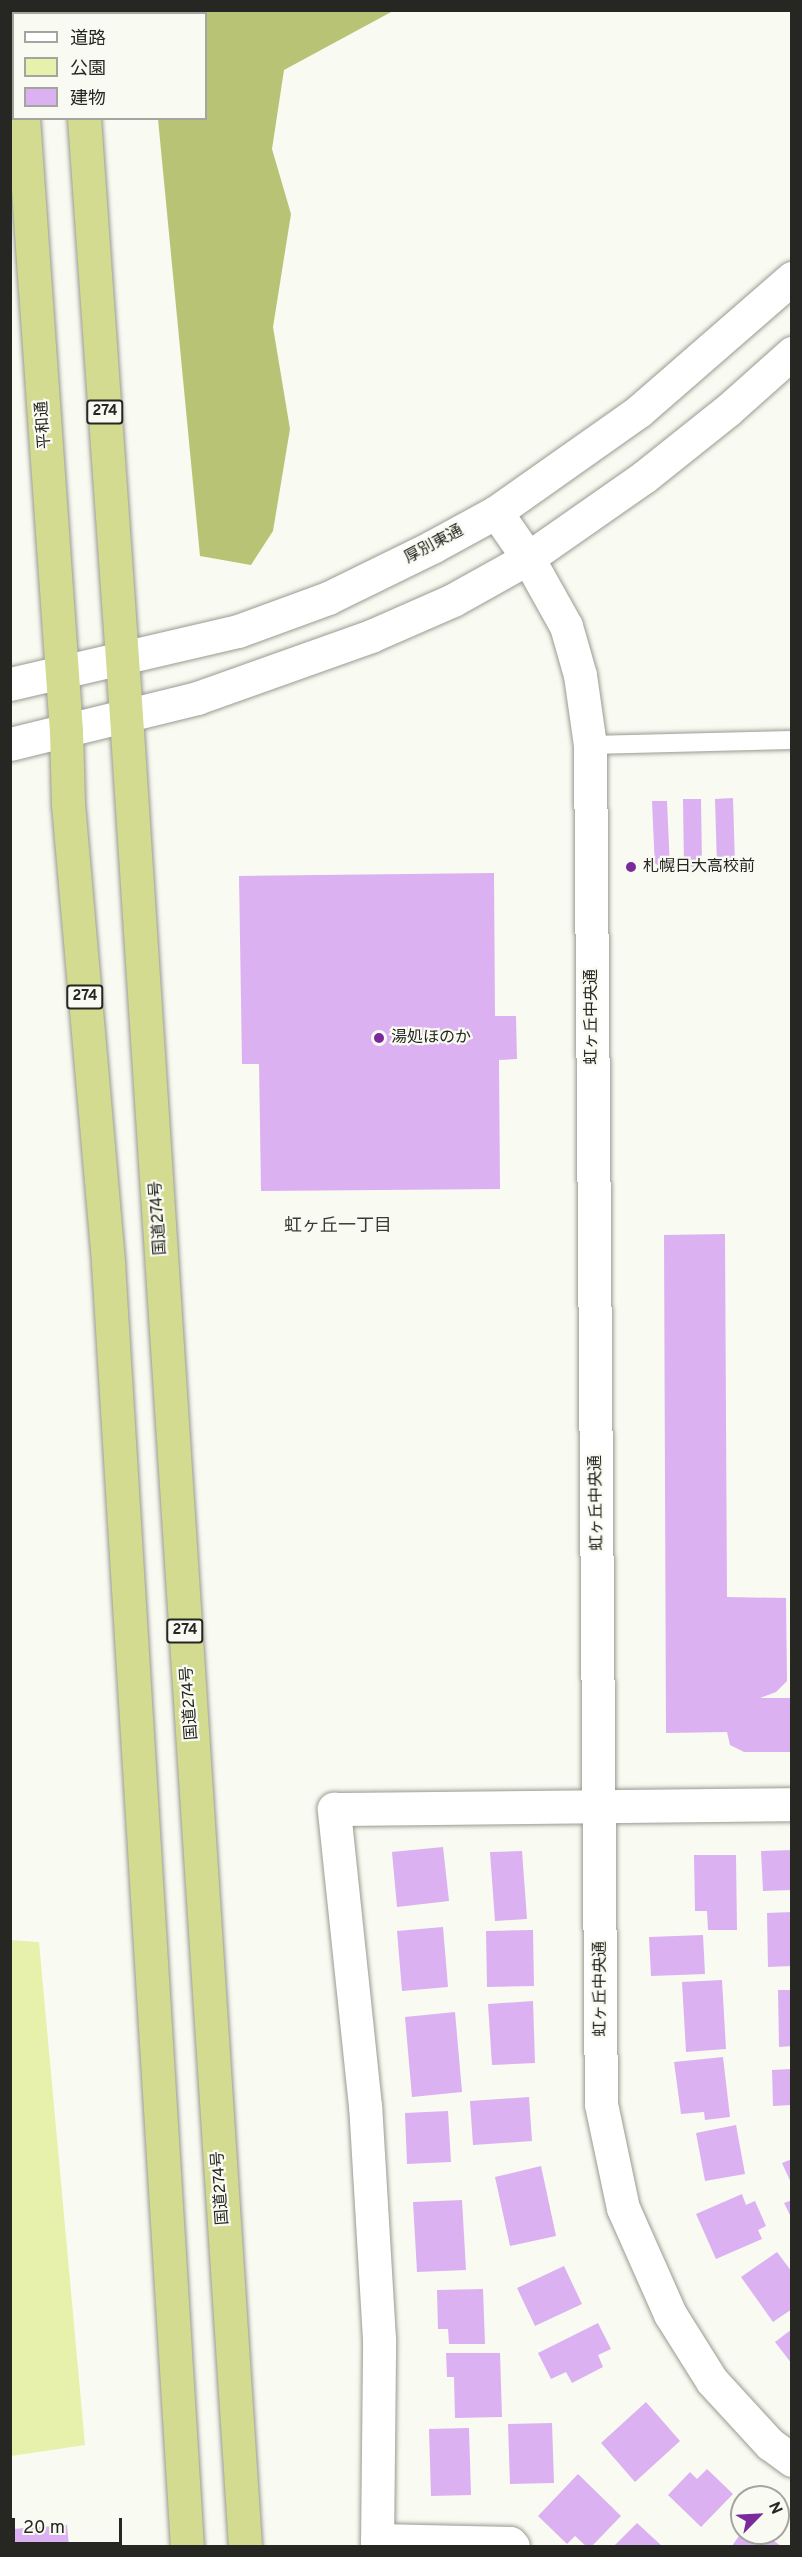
<!DOCTYPE html>
<html>
<head>
<meta charset="utf-8">
<style>
  body { margin:0 }
  #map { position:relative; width:802px; height:2557px; overflow:hidden; background:#f9faf1; font-family:Overpass,"Noto Sans JP",sans-serif }
  div>[style] { position:absolute }
  [style*='--x'] { left:calc(var(--x)*1px); top:calc(var(--y)*1px); width:calc(var(--w)*1px); rotate:calc(var(--a)*1deg) }
  .green>* { inset:0; background:#e7f1ab }
  .forest>* { inset:0; background:#b9c375 }
  .river>* { height:66px; margin:-33px; padding:0 33px; transform-origin:33px; border-radius:33px; background:#b4be71 }
  .building>* { inset:0; background:#dcb1f2 }
  .roads { filter:drop-shadow(0 0 2px #999b92) drop-shadow(0 0 2px #999b92) }
  .service>* { height:18px; margin:-9px; padding:0 9px; transform-origin:9px; border-radius:9px; background:#fff }
  .minor>* { height:33px; margin:-16.5px; padding:0 16.5px; transform-origin:16.5px; border-radius:16.5px; background:#fff }
  .tertiary>* { height:33px; margin:-16.5px; padding:0 16.5px; transform-origin:16.5px; border-radius:16.5px; background:#fff }
  .trunk>* { height:33px; margin:-16.5px; padding:0 16.5px; transform-origin:16.5px; border-radius:16.5px; background:#d2db90 }
  .dots>* { width:16px; height:16px; translate:-50% -50%; box-sizing:border-box; border:3px solid #f9faf1; border-radius:50% }
  span { translate:-50% -50%; white-space:nowrap; text-align:center; line-height:1.15; -webkit-text-stroke:4.5px #f9faf1; paint-order:stroke }
  .shield-label span { padding:2px 4px; background:#f9faf1; border:2px solid; border-radius:4px; -webkit-text-stroke-width:0 }
  .shield-label { font-size:15px; color:#262623; font-weight:700 }
  .street-label { font-size:16px; color:#262623 }
  .poi-label { font-size:16px; color:#262623 }
  .left { translate:0 -50%; text-align:left }
  .neighbourhood-label { font-size:18px; color:#393a33 }
  .frame { position:absolute; inset:0; border:12px solid #262623; pointer-events:none }
  .legend { position:absolute; left:12px; top:12px; width:195px; height:108px; box-sizing:border-box; background:#f9faf1; border:2px solid #a5a59f; margin:0; padding:8px 10px; list-style:none; font-size:18px; color:#262623 }
  .legend li { display:flex; align-items:center; gap:12px; height:30px }
  .legend b { width:30px; border:2px solid #a5a59f }
  .north { position:absolute; left:730px; top:2485px; width:60px; height:60px; box-sizing:border-box; background:#f9faf1; border:2px solid #a5a59f; border-radius:50%; rotate:66deg; font-size:16px; font-weight:700; line-height:24px; text-align:center; color:#262623 }
  .north::after { content:''; display:block; margin:auto; width:21px; height:27px; background:#7a2a9b; clip-path:polygon(50% 0,100% 100%,50% 72%,0 100%) }
  .scale { position:absolute; left:12px; top:2518px; width:110px; height:27px; box-sizing:border-box; border:3px solid #262623; border-top:0; padding-left:8px; font-size:18px; line-height:21px; white-space:nowrap; color:#262623; -webkit-text-stroke:4px #f9faf1; paint-order:stroke }
</style>
</head>
<body>
<div id="map">
  <div class="green">
    <div style="clip-path:polygon(10px 1940px,39px 1942px,85px 2445px,11px 2456px)"></div>
  </div>
  <div class="forest">
    <div style="clip-path:polygon(146px 11px,393px 11px,284px 70px,272px 149px,291px 214px,273px 327px,290px 429px,273px 531px,251px 565px,200px 556px,158px 119px,206px 118px,206px 14px,146px 13px)"></div>
  </div>
  <div class="river">
    <div style="--x:129;--y:14;--w:6;--a:-39"></div>
    <div style="--x:10;--y:88;--w:4;--a:-27"></div>
  </div>
  <div class="building">
    <div style="clip-path:polygon(733px 798px,735px 865px,717px 866px,715px 799px)"></div>
    <div style="clip-path:polygon(683px 799px,701px 799px,702px 866px,684px 867px)"></div>
    <div style="clip-path:polygon(652px 801px,667px 801px,670px 868px,655px 868px)"></div>
    <div style="clip-path:polygon(494px 873px,495px 1016px,516px 1016px,517px 1059px,499px 1060px,500px 1189px,261px 1191px,259px 1064px,242px 1064px,239px 876px)"></div>
    <div style="clip-path:polygon(725px 1234px,727px 1597px,786px 1598px,787px 1681px,776px 1692px,760px 1698px,792px 1698px,792px 1752px,744px 1752px,730px 1745px,727px 1732px,666px 1733px,664px 1235px)"></div>
    <div style="clip-path:polygon(443px 1847px,449px 1901px,397px 1907px,392px 1852px)"></div>
    <div style="clip-path:polygon(792px 1850px,792px 1890px,763px 1891px,761px 1851px)"></div>
    <div style="clip-path:polygon(522px 1851px,527px 1919px,495px 1921px,490px 1852px)"></div>
    <div style="clip-path:polygon(694px 1855px,736px 1855px,737px 1930px,708px 1930px,707px 1911px,695px 1911px)"></div>
    <div style="clip-path:polygon(792px 1912px,792px 1966px,768px 1967px,767px 1913px)"></div>
    <div style="clip-path:polygon(443px 1927px,448px 1987px,402px 1991px,397px 1931px)"></div>
    <div style="clip-path:polygon(533px 1930px,534px 1986px,487px 1987px,486px 1931px)"></div>
    <div style="clip-path:polygon(703px 1935px,705px 1974px,651px 1976px,649px 1937px)"></div>
    <div style="clip-path:polygon(722px 1980px,726px 2049px,686px 2052px,682px 1982px)"></div>
    <div style="clip-path:polygon(778px 1990px,792px 1990px,792px 2046px,779px 2047px)"></div>
    <div style="clip-path:polygon(533px 2001px,535px 2063px,492px 2065px,488px 2004px)"></div>
    <div style="clip-path:polygon(455px 2012px,462px 2092px,412px 2097px,405px 2017px)"></div>
    <div style="clip-path:polygon(723px 2057px,730px 2117px,705px 2120px,704px 2112px,681px 2114px,674px 2062px)"></div>
    <div style="clip-path:polygon(792px 2069px,792px 2105px,773px 2106px,772px 2070px)"></div>
    <div style="clip-path:polygon(529px 2097px,532px 2141px,473px 2145px,470px 2101px)"></div>
    <div style="clip-path:polygon(448px 2111px,451px 2162px,407px 2164px,405px 2113px)"></div>
    <div style="clip-path:polygon(736px 2125px,745px 2174px,705px 2181px,696px 2133px)"></div>
    <div style="clip-path:polygon(792px 2159px,792px 2185px,782px 2163px)"></div>
    <div style="clip-path:polygon(541px 2166px,556px 2236px,510px 2246px,495px 2177px)"></div>
    <div style="clip-path:polygon(742px 2194px,746px 2205px,755px 2201px,766px 2226px,758px 2230px,762px 2239px,716px 2259px,696px 2214px)"></div>
    <div style="clip-path:polygon(462px 2200px,466px 2270px,417px 2272px,413px 2202px)"></div>
    <div style="clip-path:polygon(792px 2200px,792px 2219px,784px 2203px)"></div>
    <div style="clip-path:polygon(777px 2252px,792px 2272px,792px 2309px,773px 2322px,741px 2277px)"></div>
    <div style="clip-path:polygon(564px 2266px,582px 2304px,535px 2326px,517px 2288px)"></div>
    <div style="clip-path:polygon(483px 2289px,485px 2344px,449px 2344px,448px 2329px,438px 2329px,437px 2290px)"></div>
    <div style="clip-path:polygon(598px 2323px,611px 2349px,598px 2355px,603px 2367px,572px 2383px,566px 2372px,551px 2379px,538px 2353px)"></div>
    <div style="clip-path:polygon(792px 2329px,792px 2364px,775px 2342px)"></div>
    <div style="clip-path:polygon(446px 2353px,500px 2353px,502px 2417px,455px 2418px,454px 2377px,447px 2377px)"></div>
    <div style="clip-path:polygon(646px 2402px,680px 2441px,635px 2482px,601px 2443px)"></div>
    <div style="clip-path:polygon(552px 2423px,554px 2483px,510px 2484px,508px 2424px)"></div>
    <div style="clip-path:polygon(469px 2428px,471px 2495px,431px 2496px,429px 2429px)"></div>
    <div style="clip-path:polygon(707px 2469px,733px 2494px,701px 2527px,668px 2495px,690px 2472px,697px 2479px)"></div>
    <div style="clip-path:polygon(578px 2474px,621px 2516px,592px 2546px,586px 2546px,575px 2536px,567px 2544px,538px 2516px)"></div>
    <div style="clip-path:polygon(637px 2523px,662px 2546px,614px 2546px)"></div>
    <div style="clip-path:polygon(67px 2525px,69px 2546px,14px 2546px,12px 2529px)"></div>
    <div style="clip-path:polygon(741px 2533px,763px 2533px,781px 2546px,732px 2546px)"></div>
  </div>
  <div class="roads">
    <div class="service">
      <div style="--x:590;--y:745;--w:202;--a:-1.4"></div>
    </div>
    <div class="minor">
      <div style="--x:377;--y:2540;--w:133;--a:1.3"></div>
      <div style="--x:510;--y:2543;--w:4;--a:45"></div>
      <div style="--x:377;--y:2546;--w:207;--a:-89.4"></div>
      <div style="--x:379;--y:2339;--w:233;--a:-93.4"></div>
      <div style="--x:365;--y:2106;--w:299;--a:-96"></div>
      <div style="--x:334;--y:1809;--w:458;--a:-0.6"></div>
    </div>
    <div class="tertiary">
      <div style="--x:496;--y:512;--w:56;--a:55.2"></div>
      <div style="--x:528;--y:558;--w:78;--a:60.8"></div>
      <div style="--x:566;--y:626;--w:51;--a:74.1"></div>
      <div style="--x:580;--y:675;--w:71;--a:81.9"></div>
      <div style="--x:590;--y:745;--w:1359;--a:89.54"></div>
      <div style="--x:601;--y:2104;--w:106;--a:78.1"></div>
      <div style="--x:623;--y:2208;--w:116;--a:66.1"></div>
      <div style="--x:670;--y:2314;--w:79;--a:57.9"></div>
      <div style="--x:712;--y:2381;--w:86;--a:47.4"></div>
      <div style="--x:770;--y:2444;--w:27;--a:36"></div>
      <div style="--x:10;--y:684;--w:234;--a:-13.1"></div>
      <div style="--x:238;--y:631;--w:96;--a:-20.1"></div>
      <div style="--x:328;--y:598;--w:116;--a:-26.1"></div>
      <div style="--x:432;--y:547;--w:73;--a:-28.7"></div>
      <div style="--x:496;--y:512;--w:175;--a:-35.2"></div>
      <div style="--x:639;--y:411;--w:203;--a:-41"></div>
      <div style="--x:10;--y:744;--w:193;--a:-13.8"></div>
      <div style="--x:197;--y:698;--w:185;--a:-19.6"></div>
      <div style="--x:371;--y:636;--w:90;--a:-23.7"></div>
      <div style="--x:453;--y:600;--w:86;--a:-29.2"></div>
      <div style="--x:528;--y:558;--w:141;--a:-34.9"></div>
      <div style="--x:644;--y:477;--w:107;--a:-38.6"></div>
      <div style="--x:728;--y:410;--w:86;--a:-41.7"></div>
    </div>
    <div class="trunk">
      <div style="--x:16;--y:10;--w:4;--a:90"></div>
      <div style="--x:79;--y:10;--w:4;--a:90"></div>
      <div style="--x:23;--y:118;--w:615;--a:85.99"></div>
      <div style="--x:66;--y:731;--w:73;--a:88.4"></div>
      <div style="--x:68;--y:804;--w:461;--a:85"></div>
      <div style="--x:108;--y:1263;--w:1285;--a:86.48"></div>
      <div style="--x:84;--y:118;--w:599;--a:85.98"></div>
      <div style="--x:126;--y:716;--w:1834;--a:86.28"></div>
    </div>
  </div>
  <div class="dots">
    <div style="left:631px;top:867px;background:#7a2a9b"></div>
    <div style="left:379px;top:1038px;background:#7a2a9b"></div>
  </div>
  <div class="shield-label">
    <span style="left:105px;top:412px">274</span>
    <span style="left:85px;top:997px">274</span>
    <span style="left:185px;top:1631px">274</span>
  </div>
  <div class="street-label">
    <span style="left:44px;top:425px;rotate:-94deg">平和通</span>
    <span style="left:434px;top:545px;rotate:-28deg">厚別東通</span>
    <span style="left:592px;top:1017px;rotate:-90deg">虹ヶ丘中央通</span>
    <span style="left:159px;top:1218px;rotate:-94deg">国道274号</span>
    <span style="left:597px;top:1503px;rotate:-91deg">虹ヶ丘中央通</span>
    <span style="left:190px;top:1703px;rotate:-94deg">国道274号</span>
    <span style="left:601px;top:1989px;rotate:-90deg">虹ヶ丘中央通</span>
    <span style="left:221px;top:2188px;rotate:-94deg">国道274号</span>
  </div>
  <div class="poi-label">
    <span class="left" style="left:643px;top:867px">札幌日大高校前</span>
    <span class="left" style="left:391px;top:1038px">湯処ほのか</span>
  </div>
  <div class="neighbourhood-label">
    <span style="left:338px;top:1227px">虹ヶ丘一丁目</span>
  </div>
  <div class="frame"></div>
  <ul class="legend">
  <li><b style="height:8px;background:#fff"></b>道路</li>
  <li><b style="height:16px;background:#e7f1ab"></b>公園</li>
  <li><b style="height:16px;background:#dcb1f2"></b>建物</li>
  </ul>
  <div class="north">N</div>
  <div class="scale">20 m</div>
</div>
</body>
</html>
